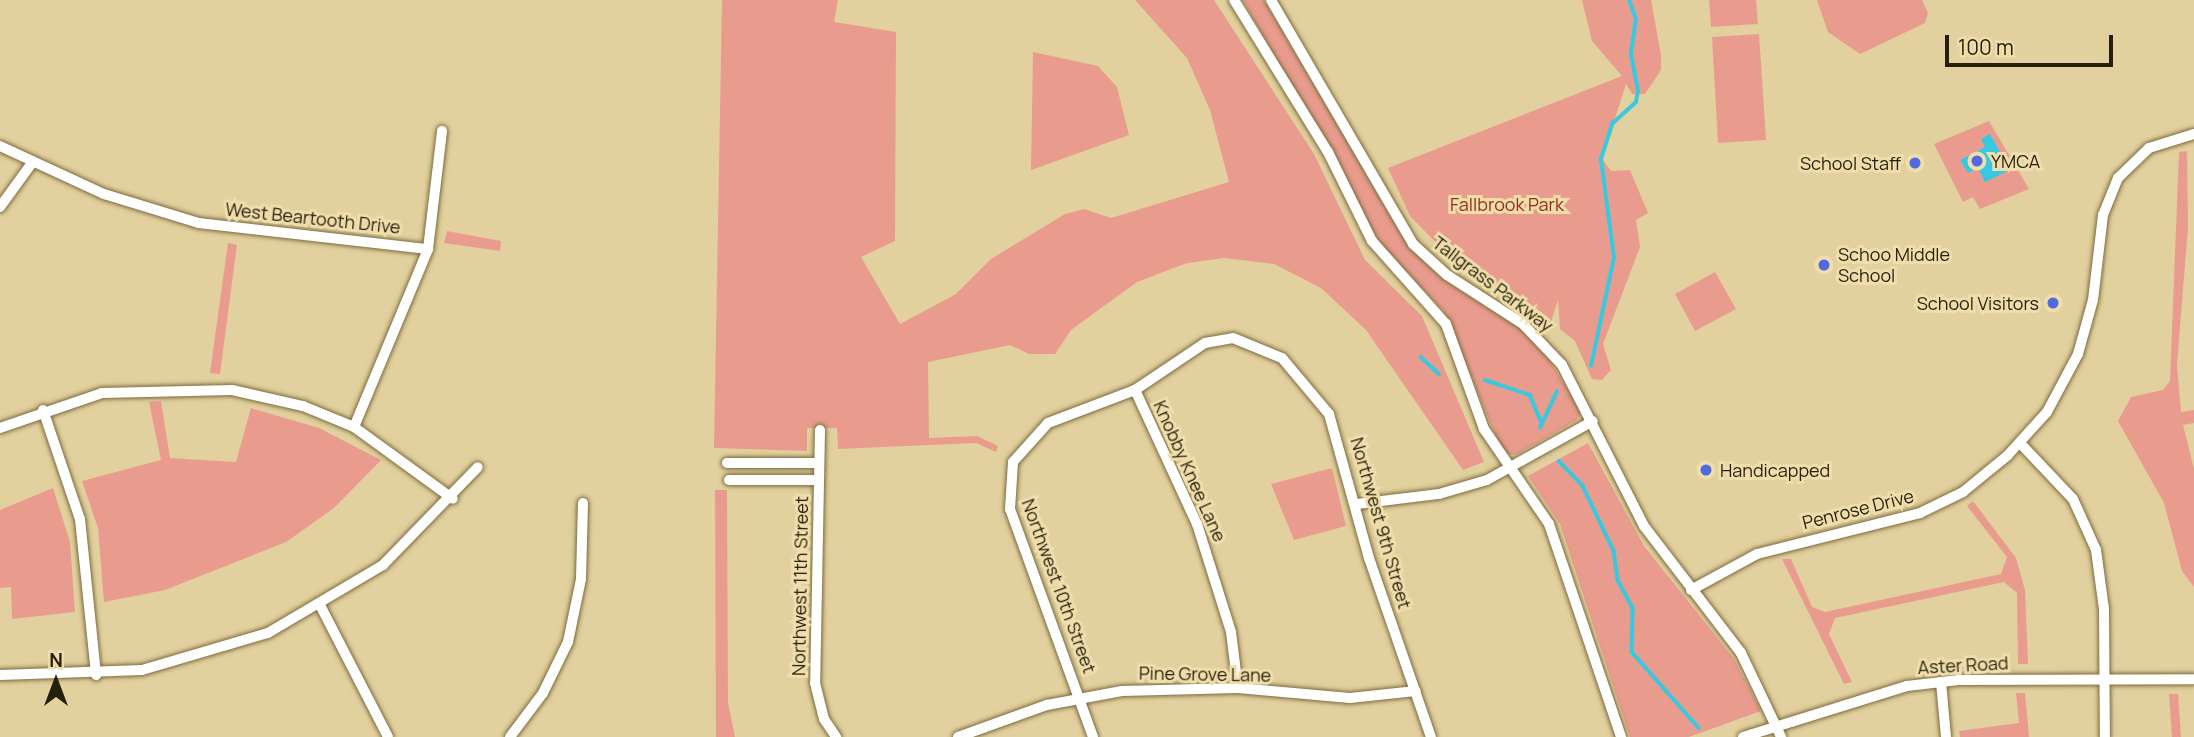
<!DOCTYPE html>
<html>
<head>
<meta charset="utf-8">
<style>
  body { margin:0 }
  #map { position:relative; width:2194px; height:737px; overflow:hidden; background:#e2d09e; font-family:Manrope,sans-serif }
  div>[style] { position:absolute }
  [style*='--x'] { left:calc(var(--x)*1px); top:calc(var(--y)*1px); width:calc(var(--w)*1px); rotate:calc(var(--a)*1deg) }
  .green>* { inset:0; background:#e99c8e }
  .water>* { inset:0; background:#37c9e0 }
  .stream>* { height:3.5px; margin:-1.75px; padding:0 1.75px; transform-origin:1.75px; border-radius:1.75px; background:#37c9e0 }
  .roads { filter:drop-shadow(0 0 2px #7d6c3d) drop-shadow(0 0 2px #7d6c3d) }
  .minor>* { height:10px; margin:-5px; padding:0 5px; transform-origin:5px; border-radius:5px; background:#fff }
  .dots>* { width:19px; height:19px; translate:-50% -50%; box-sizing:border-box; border:4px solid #efddab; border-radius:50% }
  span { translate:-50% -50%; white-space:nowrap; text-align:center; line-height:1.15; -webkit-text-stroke:6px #efddab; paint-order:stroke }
  .poi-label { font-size:18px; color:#261f0b }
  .left { translate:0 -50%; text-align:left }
  .right { translate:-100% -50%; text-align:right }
  .park-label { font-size:18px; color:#972c1d }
  .street-label { font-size:18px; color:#261f0b }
  .north { position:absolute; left:21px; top:646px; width:70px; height:70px; -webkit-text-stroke:5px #efddab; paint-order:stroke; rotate:0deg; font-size:19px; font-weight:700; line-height:28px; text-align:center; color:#261f0b }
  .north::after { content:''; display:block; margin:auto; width:24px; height:32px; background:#261f0b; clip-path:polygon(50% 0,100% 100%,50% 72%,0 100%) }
  .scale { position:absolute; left:1945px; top:35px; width:168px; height:32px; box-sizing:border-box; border:4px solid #261f0b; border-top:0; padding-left:9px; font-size:21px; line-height:24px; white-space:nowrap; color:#261f0b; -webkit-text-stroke:5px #efddab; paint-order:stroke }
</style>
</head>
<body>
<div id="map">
  <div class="green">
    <div style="clip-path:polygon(722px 0,838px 0,834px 22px,896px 32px,895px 241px,861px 257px,900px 324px,956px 294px,991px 259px,1065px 214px,1084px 209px,1111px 218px,1229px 182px,1210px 110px,1187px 58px,1135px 0,1214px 0,1314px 154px,1365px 260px,1422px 316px,1484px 462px,1463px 470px,1366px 330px,1321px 288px,1274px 264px,1224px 258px,1187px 263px,1137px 282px,1071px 330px,1055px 354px,1029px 354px,1010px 345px,928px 362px,929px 438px,977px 436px,998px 446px,996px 452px,976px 443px,838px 449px,837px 428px,807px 428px,807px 451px,714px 448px)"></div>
    <div style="clip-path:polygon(1243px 0,1264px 0,1407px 244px,1439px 276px,1513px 322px,1545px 353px,1581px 411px,1577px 420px,1516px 455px,1503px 453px,1444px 311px,1381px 245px)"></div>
    <div style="clip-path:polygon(1582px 0,1651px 0,1661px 55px,1661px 70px,1645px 94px,1632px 94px,1626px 84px,1602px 159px,1611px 171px,1630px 170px,1648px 213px,1636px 220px,1640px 247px,1603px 344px,1611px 370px,1602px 380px,1592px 379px,1575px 341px,1560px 329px,1558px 300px,1550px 325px,1456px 263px,1410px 216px,1388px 168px,1622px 76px,1592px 41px)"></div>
    <div style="clip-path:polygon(1709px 0,1756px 0,1758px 24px,1711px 27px)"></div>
    <div style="clip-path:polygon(1817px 0,1922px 0,1928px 13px,1925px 23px,1860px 54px,1828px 32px)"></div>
    <div style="clip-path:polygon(1759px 34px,1766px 140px,1718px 143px,1712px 37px)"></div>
    <div style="clip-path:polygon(1033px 52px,1098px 66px,1117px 87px,1129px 135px,1031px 170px)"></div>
    <div style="clip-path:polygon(1989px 121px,2029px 189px,1980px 209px,1973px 197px,1963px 202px,1934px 144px)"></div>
    <div style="clip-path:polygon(2187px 151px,2188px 227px,2177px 365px,2181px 412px,2194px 410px,2194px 423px,2183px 425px,2194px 469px,2194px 587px,2182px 571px,2164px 503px,2118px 421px,2131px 397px,2163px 390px,2170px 381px,2179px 152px)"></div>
    <div style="clip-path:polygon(447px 231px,501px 241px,500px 251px,444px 243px)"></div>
    <div style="clip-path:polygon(228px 243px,237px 245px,220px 374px,210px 373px)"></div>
    <div style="clip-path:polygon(1715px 272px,1736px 309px,1695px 331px,1675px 294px)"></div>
    <div style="clip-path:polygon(161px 401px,170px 458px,236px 462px,251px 408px,319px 428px,381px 460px,334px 508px,286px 542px,165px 590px,104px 602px,98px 528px,82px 481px,161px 460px,149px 402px)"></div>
    <div style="clip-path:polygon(1588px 443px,1644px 546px,1734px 659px,1761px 711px,1689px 737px,1630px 737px,1560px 524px,1528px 476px)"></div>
    <div style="clip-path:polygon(1332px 468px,1346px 526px,1294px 540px,1271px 484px)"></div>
    <div style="clip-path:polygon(53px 488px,70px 542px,75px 612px,12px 619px,11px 587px,0 588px,0 510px)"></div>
    <div style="clip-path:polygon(715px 490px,727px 490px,728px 703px,735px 737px,716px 737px)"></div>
    <div style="clip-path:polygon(1973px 501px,2016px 558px,2025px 590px,2028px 664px,2018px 664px,2017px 593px,2004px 582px,1835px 618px,1829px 634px,1852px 682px,1844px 684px,1782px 559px,1791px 559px,1812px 607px,1825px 612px,2001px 574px,2007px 557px,1967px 506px)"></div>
    <div style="clip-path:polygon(2016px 693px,2025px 693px,2029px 737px,1960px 737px,1959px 731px,2019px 723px)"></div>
    <div style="clip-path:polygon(2169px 694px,2178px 694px,2181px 737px,2172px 737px)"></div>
  </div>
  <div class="water">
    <div style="clip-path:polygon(1990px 134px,2010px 170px,1985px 182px,1978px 168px,1968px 173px,1960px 160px,1985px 147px,1981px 139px)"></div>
  </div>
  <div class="stream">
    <div style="--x:1421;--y:357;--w:25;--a:43"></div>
    <div style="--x:1591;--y:366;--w:110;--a:-78"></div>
    <div style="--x:1614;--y:258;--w:100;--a:-97.5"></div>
    <div style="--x:1601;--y:159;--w:38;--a:-72"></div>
    <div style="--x:1613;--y:123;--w:31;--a:-42"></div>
    <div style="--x:1636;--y:102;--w:11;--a:-80"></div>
    <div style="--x:1638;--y:91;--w:38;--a:-101"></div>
    <div style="--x:1631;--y:54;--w:34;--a:-82"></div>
    <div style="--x:1636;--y:20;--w:21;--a:-109"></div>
    <div style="--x:1485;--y:380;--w:47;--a:18.4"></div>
    <div style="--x:1530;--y:395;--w:30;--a:67"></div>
    <div style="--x:1540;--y:428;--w:40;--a:-65"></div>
    <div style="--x:1559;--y:461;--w:35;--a:46"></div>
    <div style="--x:1583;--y:486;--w:72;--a:64.5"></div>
    <div style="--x:1614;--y:551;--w:29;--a:82"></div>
    <div style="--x:1618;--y:580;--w:32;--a:62"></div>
    <div style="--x:1633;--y:608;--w:44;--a:91.3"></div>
    <div style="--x:1632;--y:652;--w:101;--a:48.6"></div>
  </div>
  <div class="roads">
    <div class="minor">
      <div style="--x:1234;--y:0;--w:179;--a:58.3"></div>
      <div style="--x:1328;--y:152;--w:99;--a:63.7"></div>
      <div style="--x:1372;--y:241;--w:111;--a:48.3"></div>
      <div style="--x:1446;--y:324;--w:112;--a:70.1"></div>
      <div style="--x:1484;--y:429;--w:115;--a:55.6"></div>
      <div style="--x:1549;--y:524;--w:225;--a:71.3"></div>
      <div style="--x:1271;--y:0;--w:282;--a:59.8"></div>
      <div style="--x:1413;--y:244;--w:46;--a:42.4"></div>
      <div style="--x:1447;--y:275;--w:90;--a:32.8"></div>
      <div style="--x:1523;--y:324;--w:57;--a:46.4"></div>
      <div style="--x:1562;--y:365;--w:181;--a:63"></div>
      <div style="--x:1644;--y:526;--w:160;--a:52.6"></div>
      <div style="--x:1741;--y:653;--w:93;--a:64.5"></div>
      <div style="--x:0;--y:146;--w:115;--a:24.8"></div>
      <div style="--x:104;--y:194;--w:99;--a:17"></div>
      <div style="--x:199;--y:223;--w:230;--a:6.5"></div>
      <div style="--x:0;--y:207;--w:54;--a:-54"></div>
      <div style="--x:1135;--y:390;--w:148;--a:65.2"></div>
      <div style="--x:1197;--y:524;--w:113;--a:72.5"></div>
      <div style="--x:1231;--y:632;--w:56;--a:82.9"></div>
      <div style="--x:43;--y:410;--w:115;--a:71.3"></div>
      <div style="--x:80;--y:519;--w:157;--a:84.1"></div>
      <div style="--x:354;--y:427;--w:193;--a:-67.4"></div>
      <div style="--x:428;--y:249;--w:119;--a:-83.2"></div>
      <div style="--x:0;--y:428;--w:108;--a:-18.9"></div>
      <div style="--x:102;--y:393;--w:130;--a:-1.3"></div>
      <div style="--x:232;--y:390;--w:73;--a:12.7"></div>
      <div style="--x:303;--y:406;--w:55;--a:22.4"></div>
      <div style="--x:354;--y:427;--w:122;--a:36"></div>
      <div style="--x:820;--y:430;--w:253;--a:91.1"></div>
      <div style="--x:815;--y:683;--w:37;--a:76"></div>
      <div style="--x:824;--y:719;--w:22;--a:56"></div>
      <div style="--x:2020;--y:443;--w:77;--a:46.6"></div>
      <div style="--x:2073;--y:499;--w:56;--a:65.7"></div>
      <div style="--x:2096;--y:550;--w:60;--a:82.3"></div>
      <div style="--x:2104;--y:609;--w:128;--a:89.6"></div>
      <div style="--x:727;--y:463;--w:92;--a:0"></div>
      <div style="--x:729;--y:480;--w:90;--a:0"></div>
      <div style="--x:1357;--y:504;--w:83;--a:-7"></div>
      <div style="--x:1439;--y:494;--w:50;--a:-16.3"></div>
      <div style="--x:1487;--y:480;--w:121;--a:-29.1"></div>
      <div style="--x:1691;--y:590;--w:75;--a:-28.6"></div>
      <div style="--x:1757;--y:554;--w:168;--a:-14.1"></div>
      <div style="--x:1920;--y:513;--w:48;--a:-26"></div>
      <div style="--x:1963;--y:492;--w:57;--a:-39.3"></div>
      <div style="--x:2007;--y:456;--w:59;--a:-47.7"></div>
      <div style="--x:2047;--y:412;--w:66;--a:-61.9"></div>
      <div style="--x:2078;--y:354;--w:56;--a:-74.5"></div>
      <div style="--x:2093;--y:300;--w:86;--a:-83.3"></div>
      <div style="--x:2103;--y:215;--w:40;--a:-68"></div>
      <div style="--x:2118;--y:178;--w:43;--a:-44.1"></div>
      <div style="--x:2149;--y:148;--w:47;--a:-17.3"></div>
      <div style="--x:321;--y:607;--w:146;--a:62.7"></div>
      <div style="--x:0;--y:675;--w:142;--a:-2"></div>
      <div style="--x:142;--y:670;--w:131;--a:-16.4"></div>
      <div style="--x:268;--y:633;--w:134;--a:-30.6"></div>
      <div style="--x:383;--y:565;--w:136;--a:-45.9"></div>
      <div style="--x:1941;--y:682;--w:55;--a:84.8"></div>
      <div style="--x:510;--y:737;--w:55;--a:-53.1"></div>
      <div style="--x:543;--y:693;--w:57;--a:-63.9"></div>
      <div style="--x:568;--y:642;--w:64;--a:-78.3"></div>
      <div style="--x:581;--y:579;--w:76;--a:-88.5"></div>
      <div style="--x:958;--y:737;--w:95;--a:-19.8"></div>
      <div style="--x:1047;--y:705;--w:76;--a:-10.6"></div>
      <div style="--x:1122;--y:691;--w:116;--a:-1.5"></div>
      <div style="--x:1238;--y:688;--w:112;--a:5.1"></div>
      <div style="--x:1350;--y:698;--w:66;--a:-6.1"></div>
      <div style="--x:1093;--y:737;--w:243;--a:-110"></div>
      <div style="--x:1010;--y:509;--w:47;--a:-86.3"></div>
      <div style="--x:1013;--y:462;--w:52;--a:-48.1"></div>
      <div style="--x:1048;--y:423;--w:93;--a:-20.8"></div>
      <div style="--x:1135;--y:390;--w:84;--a:-33.9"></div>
      <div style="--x:1205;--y:343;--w:28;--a:-10"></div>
      <div style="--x:1233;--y:338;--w:53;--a:22.2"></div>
      <div style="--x:1282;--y:358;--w:73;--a:50"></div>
      <div style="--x:1329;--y:414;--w:149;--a:74.5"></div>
      <div style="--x:1369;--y:558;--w:189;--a:70.9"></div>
      <div style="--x:1743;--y:737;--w:172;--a:-17.3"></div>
      <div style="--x:1907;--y:686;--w:52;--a:-6.6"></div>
      <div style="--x:1959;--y:680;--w:235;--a:-0.2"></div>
    </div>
  </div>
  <div class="dots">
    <div style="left:1977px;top:161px;background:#516adf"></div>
    <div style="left:1915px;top:163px;background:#516adf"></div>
    <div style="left:1824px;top:265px;background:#516adf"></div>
    <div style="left:2053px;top:303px;background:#516adf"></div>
    <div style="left:1706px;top:470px;background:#516adf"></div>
  </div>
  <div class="poi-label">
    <span class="left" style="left:1991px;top:161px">YMCA</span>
    <span class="right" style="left:1901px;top:163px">School Staff</span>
    <span class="left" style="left:1838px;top:265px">Schoo Middle<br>School</span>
    <span class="right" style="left:2039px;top:303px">School Visitors</span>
    <span class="left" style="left:1720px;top:470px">Handicapped</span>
  </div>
  <div class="park-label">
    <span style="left:1507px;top:204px">Fallbrook Park</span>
  </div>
  <div class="street-label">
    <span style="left:313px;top:218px;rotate:6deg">West Beartooth Drive</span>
    <span style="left:1493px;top:284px;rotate:37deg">Tallgrass Parkway</span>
    <span style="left:1190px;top:471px;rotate:66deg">Knobby Knee Lane</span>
    <span style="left:1858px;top:509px;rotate:-14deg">Penrose Drive</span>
    <span style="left:1381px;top:523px;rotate:74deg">Northwest 9th Street</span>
    <span style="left:800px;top:586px;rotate:-89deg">Northwest 11th Street</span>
    <span style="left:1059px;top:586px;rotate:70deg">Northwest 10th Street</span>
    <span style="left:1963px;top:665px;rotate:-3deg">Aster Road</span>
    <span style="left:1205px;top:674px;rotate:1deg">Pine Grove Lane</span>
  </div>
  <div class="north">N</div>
  <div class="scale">100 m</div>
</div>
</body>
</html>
